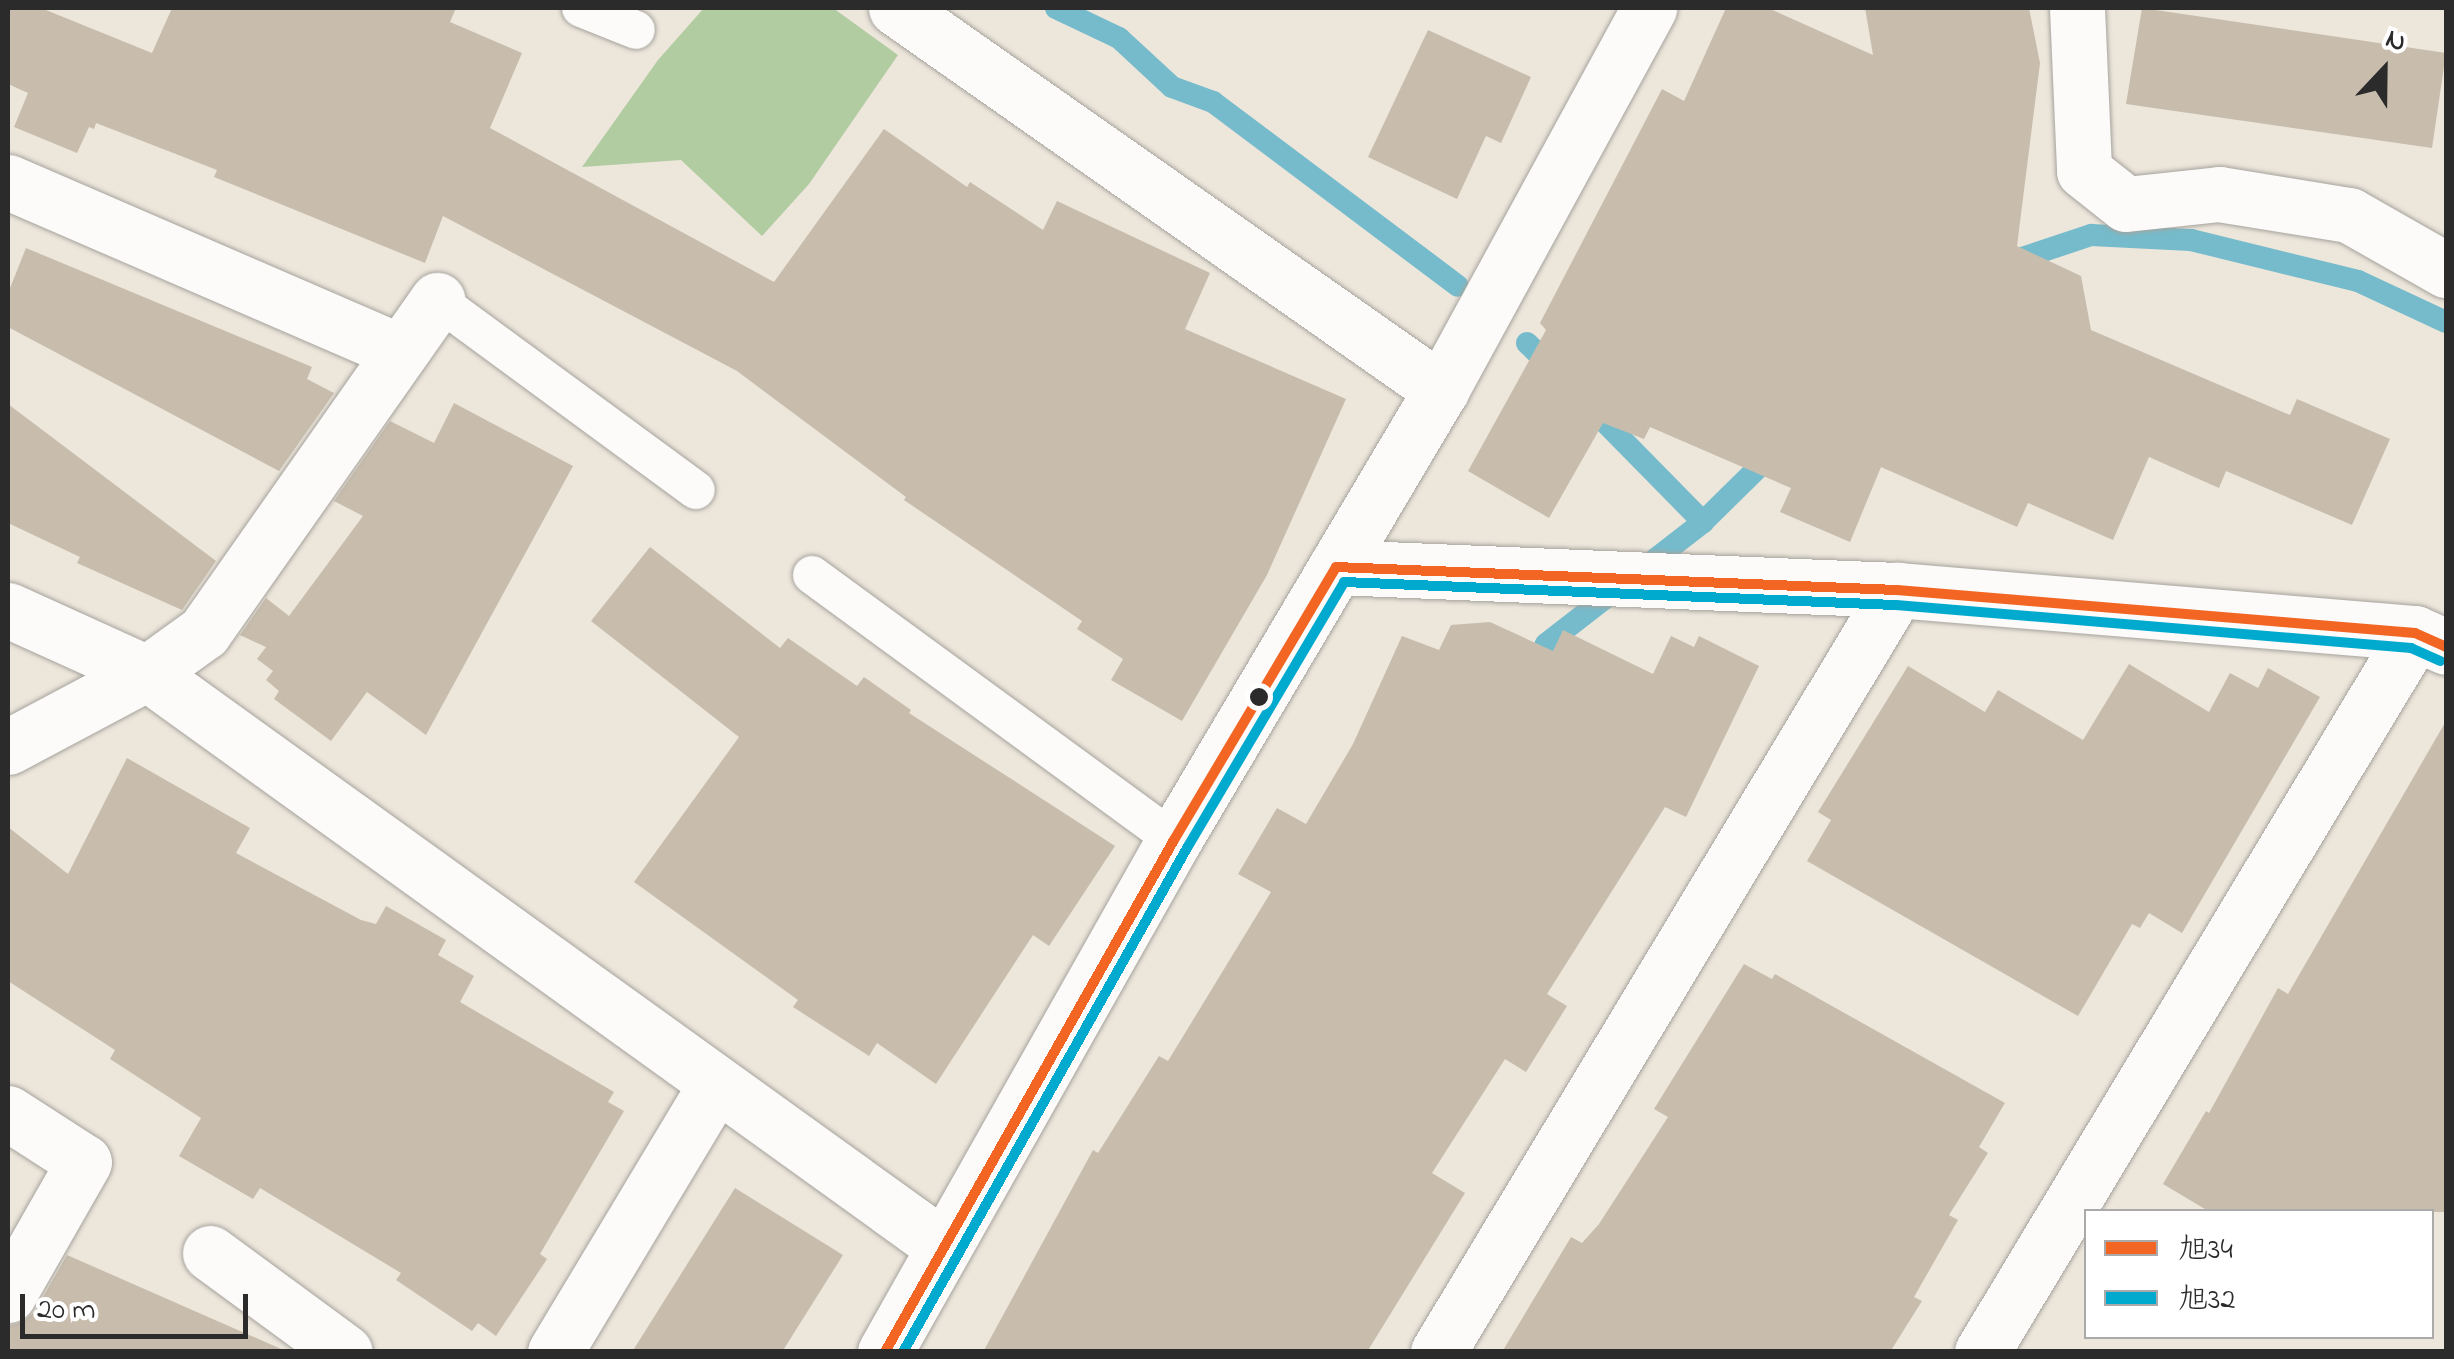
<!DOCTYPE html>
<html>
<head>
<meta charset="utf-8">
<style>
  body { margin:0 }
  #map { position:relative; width:2454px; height:1359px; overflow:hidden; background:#ece6db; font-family:"Indie Flower","Klee One",sans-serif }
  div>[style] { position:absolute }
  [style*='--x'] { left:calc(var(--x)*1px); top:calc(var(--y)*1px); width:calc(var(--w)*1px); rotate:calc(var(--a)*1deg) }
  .forest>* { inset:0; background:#b2cca1 }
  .stream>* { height:22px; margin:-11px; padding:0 11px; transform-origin:11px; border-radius:11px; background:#76bbcb }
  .building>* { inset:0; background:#c8bdad }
  .roads { filter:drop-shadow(0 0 2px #a6a39d) drop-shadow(0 0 2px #a6a39d) }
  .service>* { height:38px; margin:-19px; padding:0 19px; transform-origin:19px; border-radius:19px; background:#fcfbfa }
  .minor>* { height:55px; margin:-27.5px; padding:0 27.5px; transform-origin:27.5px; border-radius:27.5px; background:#fcfbfa }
  .tertiary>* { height:55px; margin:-27.5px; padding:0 27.5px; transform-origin:27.5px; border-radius:27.5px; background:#fcfbfa }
  .bus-1>* { height:10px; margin:-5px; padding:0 5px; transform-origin:5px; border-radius:5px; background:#f26522 }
  .bus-2>* { height:10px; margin:-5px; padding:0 5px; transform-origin:5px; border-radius:5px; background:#00a9ce }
  .dots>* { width:28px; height:28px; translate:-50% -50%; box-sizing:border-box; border:5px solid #fff; border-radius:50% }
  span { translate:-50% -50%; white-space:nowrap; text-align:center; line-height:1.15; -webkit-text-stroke:10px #fff; paint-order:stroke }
  .frame { position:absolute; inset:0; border:10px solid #2b2b2b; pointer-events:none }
  .legend { position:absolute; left:2084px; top:1209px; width:350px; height:130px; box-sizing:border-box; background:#fff; border:2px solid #aaa; margin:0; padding:12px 18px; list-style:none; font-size:30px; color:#2b2b2b }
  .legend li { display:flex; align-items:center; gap:20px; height:50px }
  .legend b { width:50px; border:2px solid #aaa }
  .north { position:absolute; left:2334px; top:20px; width:100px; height:100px; -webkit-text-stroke:8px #fff; paint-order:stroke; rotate:22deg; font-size:28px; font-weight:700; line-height:40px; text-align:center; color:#2b2b2b }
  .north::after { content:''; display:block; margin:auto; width:35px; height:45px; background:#2b2b2b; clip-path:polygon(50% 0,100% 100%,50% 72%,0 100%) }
  .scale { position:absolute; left:20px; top:1294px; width:228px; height:45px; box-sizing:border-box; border:5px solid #2b2b2b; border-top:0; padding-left:12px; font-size:30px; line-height:35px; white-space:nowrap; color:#2b2b2b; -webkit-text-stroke:8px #fff; paint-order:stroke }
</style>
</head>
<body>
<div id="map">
  <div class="forest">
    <div style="clip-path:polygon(704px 8px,833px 8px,898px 55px,809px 184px,762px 236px,681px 160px,582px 167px,658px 60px)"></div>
  </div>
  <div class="stream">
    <div style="--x:1056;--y:8;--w:70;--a:25.5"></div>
    <div style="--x:1119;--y:38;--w:72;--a:42.8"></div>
    <div style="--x:1172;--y:87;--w:44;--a:20.1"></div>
    <div style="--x:1213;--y:102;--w:306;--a:36.9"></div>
    <div style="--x:2007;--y:263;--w:89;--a:-18.4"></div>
    <div style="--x:2091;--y:235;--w:100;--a:2.9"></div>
    <div style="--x:2191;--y:240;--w:172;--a:13.8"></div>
    <div style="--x:2358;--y:281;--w:97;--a:25"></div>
    <div style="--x:1527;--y:343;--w:42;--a:44"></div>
    <div style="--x:1589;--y:406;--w:163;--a:45.5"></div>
    <div style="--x:1529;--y:674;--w:34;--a:-60"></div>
    <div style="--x:1546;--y:644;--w:199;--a:-37.8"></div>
    <div style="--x:1703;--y:522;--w:100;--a:-44.6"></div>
  </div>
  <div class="building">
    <div style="clip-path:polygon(8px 8px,41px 8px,152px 53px,172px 8px,456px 8px,450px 22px,522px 53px,490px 128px,774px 282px,884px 129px,967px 187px,970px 182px,1043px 230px,1057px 201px,1210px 273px,1185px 329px,1346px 399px,1267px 575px,1182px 721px,1111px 680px,1123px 659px,1077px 629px,1082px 621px,904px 500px,906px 497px,737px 371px,443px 216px,425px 263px,214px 177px,217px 170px,96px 123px,94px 129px,89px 127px,77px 153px,14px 127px,28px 93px,8px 84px)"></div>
    <div style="clip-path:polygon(1726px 8px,1768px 8px,1873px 55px,1865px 8px,2029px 8px,2040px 63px,2017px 246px,2081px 276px,2091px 330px,2290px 415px,2297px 399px,2390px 439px,2352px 525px,2226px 471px,2219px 488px,2149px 457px,2113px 540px,2028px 503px,2017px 527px,1881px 467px,1850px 542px,1780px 512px,1791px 488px,1650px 427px,1644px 439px,1603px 423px,1549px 518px,1468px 471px,1546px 330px,1540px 323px,1662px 89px,1684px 101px)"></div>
    <div style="clip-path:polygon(2142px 8px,2446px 53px,2432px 148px,2126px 104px)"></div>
    <div style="clip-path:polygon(1428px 30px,1531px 77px,1501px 143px,1486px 136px,1457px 199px,1368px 157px)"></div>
    <div style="clip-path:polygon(26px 248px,312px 367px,307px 379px,334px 393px,279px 471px,8px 327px,8px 293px)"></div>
    <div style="clip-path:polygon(454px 403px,573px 466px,426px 735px,367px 692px,331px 741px,274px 699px,279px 691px,266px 680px,273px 671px,257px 659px,266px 647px,240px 635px,266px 598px,289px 616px,363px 516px,334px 501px,390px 421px,434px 443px)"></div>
    <div style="clip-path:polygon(8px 404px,216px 561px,182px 610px,77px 563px,80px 557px,8px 523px)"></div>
    <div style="clip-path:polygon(650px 547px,780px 648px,788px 638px,857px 686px,864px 677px,911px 710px,909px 713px,1115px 846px,1049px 946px,1033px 935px,936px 1084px,877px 1043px,869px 1056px,793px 1007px,798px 1000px,634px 882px,739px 737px,591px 621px)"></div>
    <div style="clip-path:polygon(1490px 622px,1553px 651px,1563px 630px,1653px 674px,1671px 636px,1694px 647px,1699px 636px,1759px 666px,1686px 817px,1665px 807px,1547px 994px,1567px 1006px,1526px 1072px,1505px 1059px,1432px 1173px,1465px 1193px,1367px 1352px,983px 1352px,1093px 1150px,1098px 1153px,1159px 1056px,1168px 1061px,1271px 892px,1238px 874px,1277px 808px,1306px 824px,1353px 744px,1402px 636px,1439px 650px,1451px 625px)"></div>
    <div style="clip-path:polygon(2129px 664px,2209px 712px,2230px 673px,2258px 688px,2268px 668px,2320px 697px,2182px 933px,2149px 913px,2140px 928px,2132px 924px,2078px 1016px,1807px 861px,1831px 820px,1818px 812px,1908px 666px,1985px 712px,1998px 690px,2083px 740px)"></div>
    <div style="clip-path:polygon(2446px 721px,2446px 1212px,2210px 1212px,2163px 1184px,2206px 1111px,2209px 1113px,2278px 988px,2288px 994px)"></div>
    <div style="clip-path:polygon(127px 758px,250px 828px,236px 853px,361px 920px,376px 924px,386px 906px,446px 940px,438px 955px,474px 976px,460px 1002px,614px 1092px,608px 1102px,624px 1111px,540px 1254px,547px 1259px,496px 1336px,478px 1323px,472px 1331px,396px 1280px,401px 1273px,260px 1188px,253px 1199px,179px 1156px,201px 1118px,110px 1059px,115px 1050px,8px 981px,8px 827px,68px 874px)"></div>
    <div style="clip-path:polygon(1744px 964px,1772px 979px,1775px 974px,2005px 1103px,1979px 1147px,1988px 1153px,1949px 1215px,1958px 1220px,1914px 1297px,1922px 1301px,1890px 1352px,1502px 1352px,1571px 1237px,1582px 1243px,1599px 1224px,1668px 1117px,1654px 1109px)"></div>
    <div style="clip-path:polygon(735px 1188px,843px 1255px,782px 1352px,632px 1352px)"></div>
    <div style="clip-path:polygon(67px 1255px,288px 1352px,8px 1352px,8px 1326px,23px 1322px,35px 1311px)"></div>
  </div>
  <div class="roads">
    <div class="service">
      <div style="--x:581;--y:8;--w:59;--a:21.8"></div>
      <div style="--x:437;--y:300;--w:321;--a:36.3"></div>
      <div style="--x:812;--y:575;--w:449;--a:36.2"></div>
    </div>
    <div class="minor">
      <div style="--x:896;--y:8;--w:666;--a:35.03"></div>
      <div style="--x:2077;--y:8;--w:163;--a:87.5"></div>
      <div style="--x:2084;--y:171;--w:53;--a:38.2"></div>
      <div style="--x:2126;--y:204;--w:94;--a:-6.1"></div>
      <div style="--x:2219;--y:194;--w:132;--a:9.2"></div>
      <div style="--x:2349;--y:215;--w:112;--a:29.6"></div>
      <div style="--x:8;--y:182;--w:426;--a:23.4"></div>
      <div style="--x:8;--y:610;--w:153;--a:24.4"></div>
      <div style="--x:147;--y:673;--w:982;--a:35.76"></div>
      <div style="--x:8;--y:747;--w:157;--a:-28"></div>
      <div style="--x:147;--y:673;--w:70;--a:-35.7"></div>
      <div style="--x:204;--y:632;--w:406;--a:-54.9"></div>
      <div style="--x:8;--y:1113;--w:90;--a:32.8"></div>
      <div style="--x:84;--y:1162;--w:153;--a:119.7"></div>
      <div style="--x:210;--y:1253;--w:167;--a:36.3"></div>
      <div style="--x:555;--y:1352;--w:313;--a:-59"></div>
      <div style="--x:1438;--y:1352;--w:890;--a:-58.94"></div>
      <div style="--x:1982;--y:1352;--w:839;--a:-58.94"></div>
    </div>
    <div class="tertiary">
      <div style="--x:1336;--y:567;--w:561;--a:2.35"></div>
      <div style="--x:1897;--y:590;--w:520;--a:4.75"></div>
      <div style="--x:2415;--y:633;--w:34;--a:24"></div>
      <div style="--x:885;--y:1352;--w:588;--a:-60.56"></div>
      <div style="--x:1174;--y:840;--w:523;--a:-59.32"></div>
      <div style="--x:1441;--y:390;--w:435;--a:-61.4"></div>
    </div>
  </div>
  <div class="bus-1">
    <div style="--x:1336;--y:567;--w:561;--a:2.35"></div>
    <div style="--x:1897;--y:590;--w:520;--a:4.75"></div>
    <div style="--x:2415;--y:633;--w:34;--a:24"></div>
    <div style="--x:885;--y:1352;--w:588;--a:-60.56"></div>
    <div style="--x:1174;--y:840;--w:317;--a:-59.3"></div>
  </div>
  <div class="bus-2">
    <div style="--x:903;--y:1352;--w:579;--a:-60.6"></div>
    <div style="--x:1187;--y:848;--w:309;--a:-59.4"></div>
    <div style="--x:1344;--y:582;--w:552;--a:2.39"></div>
    <div style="--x:1896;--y:605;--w:517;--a:4.77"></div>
    <div style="--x:2411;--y:648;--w:32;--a:24"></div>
  </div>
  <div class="dots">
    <div style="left:1259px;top:697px;background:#2b2b2b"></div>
  </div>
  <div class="frame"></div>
  <ul class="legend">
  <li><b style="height:12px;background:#f26522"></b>旭34</li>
  <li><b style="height:12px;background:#00a9ce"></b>旭32</li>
  </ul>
  <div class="north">N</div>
  <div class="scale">20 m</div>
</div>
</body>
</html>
